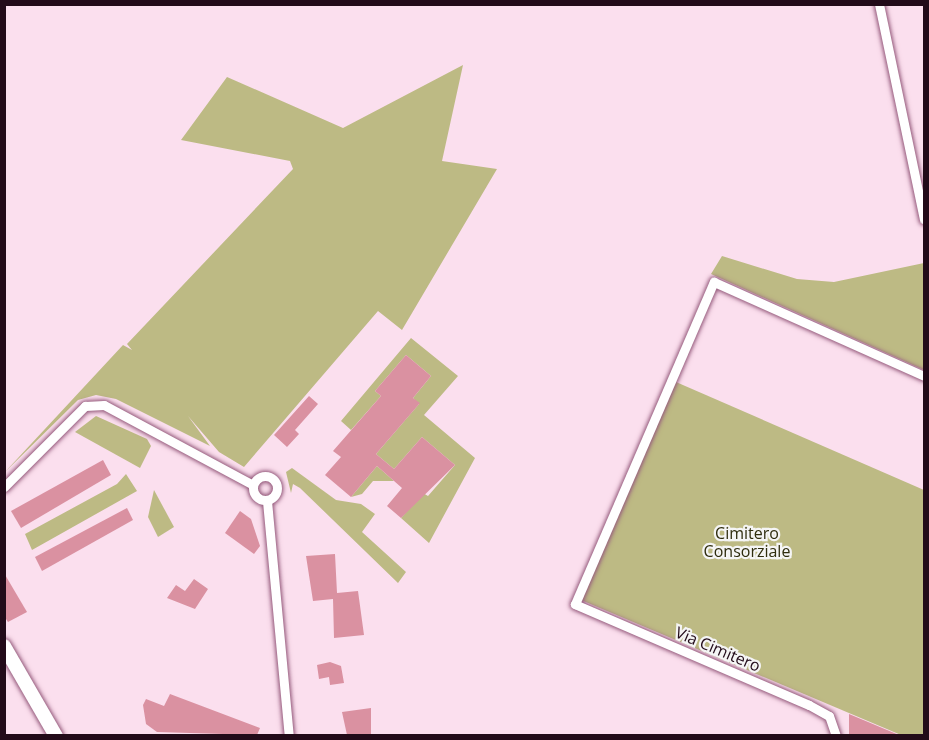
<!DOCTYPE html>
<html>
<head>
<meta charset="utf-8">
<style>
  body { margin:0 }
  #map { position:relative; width:929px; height:740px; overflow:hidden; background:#fbdfee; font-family:"Open Sans",sans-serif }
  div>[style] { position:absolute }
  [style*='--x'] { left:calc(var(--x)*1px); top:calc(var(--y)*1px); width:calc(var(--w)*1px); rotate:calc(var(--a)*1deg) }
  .green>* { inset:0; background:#bdba84 }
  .building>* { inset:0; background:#da91a1 }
  .roads { filter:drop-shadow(0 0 2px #955a7c) drop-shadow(0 0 2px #955a7c) }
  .street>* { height:9px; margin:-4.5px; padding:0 4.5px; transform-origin:4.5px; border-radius:4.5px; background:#fff }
  .street>.ring { margin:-4.5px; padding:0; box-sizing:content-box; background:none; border:9px solid #fff; border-radius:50% }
  .secondary>* { height:14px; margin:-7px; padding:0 7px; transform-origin:7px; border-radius:7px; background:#fff }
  span { translate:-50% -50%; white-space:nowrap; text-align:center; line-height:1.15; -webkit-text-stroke:4.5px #f5f5f5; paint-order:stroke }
  .park-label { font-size:16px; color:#2f2d0e }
  .street-label { font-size:16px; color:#220b19 }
  .frame { position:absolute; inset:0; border:6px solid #220b19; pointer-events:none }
</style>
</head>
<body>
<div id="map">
  <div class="green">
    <div style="clip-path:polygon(463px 65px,442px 161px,497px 169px,402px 330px,378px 311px,244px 467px,219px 452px,188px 416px,210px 446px,116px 399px,96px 395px,78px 400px,5px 472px,123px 345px,132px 350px,127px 344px,293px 169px,290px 161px,181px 140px,227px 77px,343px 128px)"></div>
    <div style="clip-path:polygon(722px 256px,797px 279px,834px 282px,924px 263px,924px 370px,711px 274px)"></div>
    <div style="clip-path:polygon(411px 338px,458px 376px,424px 415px,475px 458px,429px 543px,401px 518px,423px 493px,428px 496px,455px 465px,422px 437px,394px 469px,376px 454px,419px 404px,413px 398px,431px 376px,406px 355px,375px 391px,381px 396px,351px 430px,341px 421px)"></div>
    <div style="clip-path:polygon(676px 382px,924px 490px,924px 735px,901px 735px,581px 600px)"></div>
    <div style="clip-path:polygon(96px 416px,147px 439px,151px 446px,140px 468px,75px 432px)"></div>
    <div style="clip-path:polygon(377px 466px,394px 481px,373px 481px,362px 494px,351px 497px)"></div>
    <div style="clip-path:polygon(292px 468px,336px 500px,361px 504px,375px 514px,362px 532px,406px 572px,398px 583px,300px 488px,293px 484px,291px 493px,286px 472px)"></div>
    <div style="clip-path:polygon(126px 474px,137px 491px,32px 550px,25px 534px,117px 484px)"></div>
    <div style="clip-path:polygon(154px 490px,174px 527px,158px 537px,148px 517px)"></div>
  </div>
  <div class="building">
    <div style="clip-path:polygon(406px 355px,431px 376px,413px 398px,420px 403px,376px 454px,394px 469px,422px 437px,455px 465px,401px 518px,387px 506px,402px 488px,377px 466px,351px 497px,325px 475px,341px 457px,333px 451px,381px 396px,375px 391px)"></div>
    <div style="clip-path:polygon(309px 396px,318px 404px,295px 430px,299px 434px,287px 447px,274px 435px)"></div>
    <div style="clip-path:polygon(103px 460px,111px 475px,21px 528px,11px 511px)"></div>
    <div style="clip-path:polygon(127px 508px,133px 520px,42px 571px,35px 557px)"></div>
    <div style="clip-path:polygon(240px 511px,251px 519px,260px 546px,254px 554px,225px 533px)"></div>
    <div style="clip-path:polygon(335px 554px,337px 593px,358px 591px,364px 635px,334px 638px,333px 599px,313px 601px,306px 556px)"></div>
    <div style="clip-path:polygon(4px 573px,27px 612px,8px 622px,4px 616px)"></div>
    <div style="clip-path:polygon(194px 579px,208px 589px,195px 609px,167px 598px,176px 585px,185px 591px)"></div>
    <div style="clip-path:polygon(330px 662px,341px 666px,344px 683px,330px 685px,329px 677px,319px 679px,317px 665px)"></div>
    <div style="clip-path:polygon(170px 694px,260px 728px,257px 735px,157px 732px,146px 724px,143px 705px,146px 699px,164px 706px)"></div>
    <div style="clip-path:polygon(371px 708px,371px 735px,347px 735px,342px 712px)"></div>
    <div style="clip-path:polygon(849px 714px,899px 735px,849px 735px)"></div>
  </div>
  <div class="roads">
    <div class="street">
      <div style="--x:879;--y:4;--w:220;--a:78.2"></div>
      <div class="ring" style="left:253px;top:476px;width:15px;height:15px"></div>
      <div style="--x:4;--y:487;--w:115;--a:-45"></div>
      <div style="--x:85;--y:406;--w:19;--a:-3"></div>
      <div style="--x:104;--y:405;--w:169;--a:28.2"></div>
      <div style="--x:267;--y:501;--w:236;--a:84.7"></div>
      <div style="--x:836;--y:736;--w:21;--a:-109"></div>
      <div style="--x:829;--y:716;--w:23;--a:-151"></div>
      <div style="--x:809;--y:705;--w:255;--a:-156.7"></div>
      <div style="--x:575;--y:604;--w:351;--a:-66.7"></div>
      <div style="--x:714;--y:282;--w:230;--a:24.1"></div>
    </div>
    <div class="secondary">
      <div style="--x:4;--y:646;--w:104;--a:60"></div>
    </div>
  </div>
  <div class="park-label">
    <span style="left:747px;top:542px">Cimitero<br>Consorziale</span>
  </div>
  <div class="street-label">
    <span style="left:718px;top:649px;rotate:23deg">Via Cimitero</span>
  </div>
  <div class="frame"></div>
</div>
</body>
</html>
